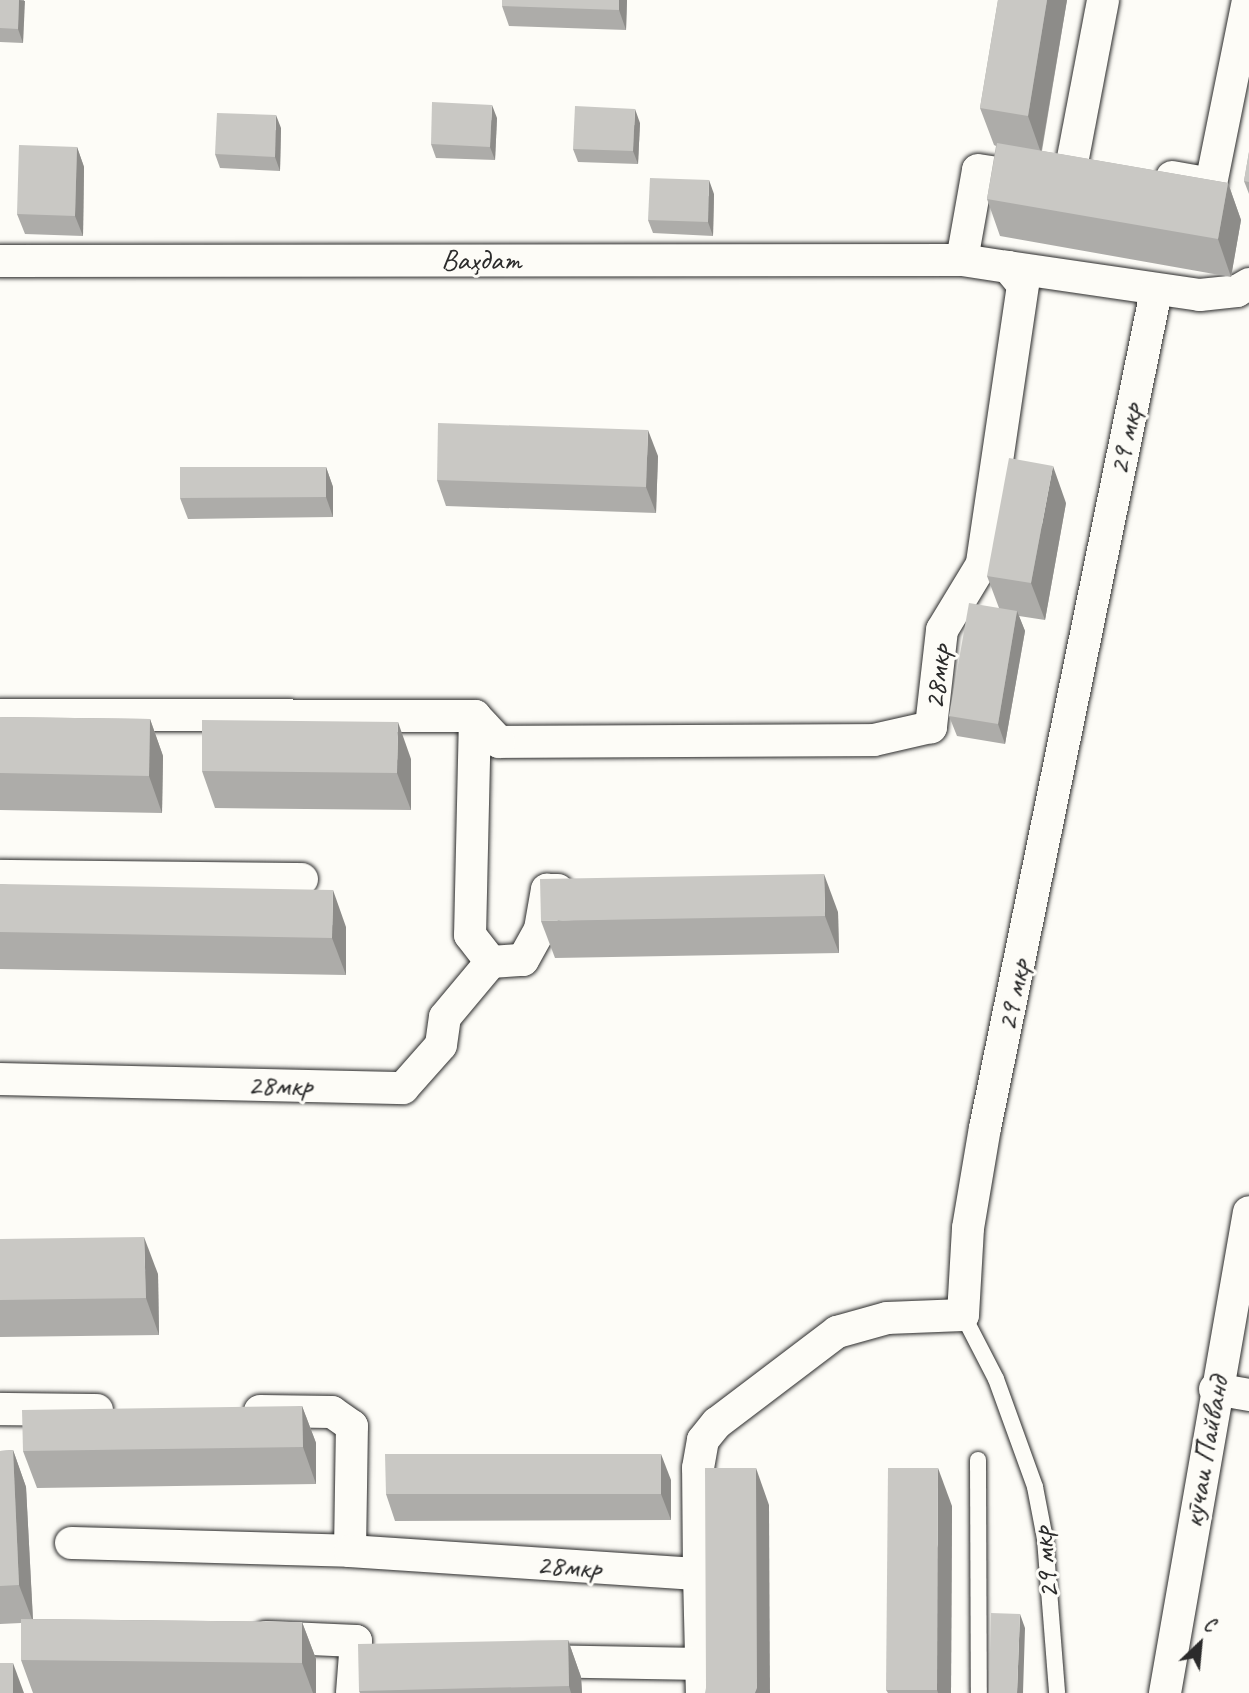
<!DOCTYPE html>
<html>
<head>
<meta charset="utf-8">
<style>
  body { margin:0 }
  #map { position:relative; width:1249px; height:1693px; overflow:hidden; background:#fdfcf7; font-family:Caveat,sans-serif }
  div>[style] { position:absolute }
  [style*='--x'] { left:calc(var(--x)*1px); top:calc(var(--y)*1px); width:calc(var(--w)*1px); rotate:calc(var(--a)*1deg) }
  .roads { filter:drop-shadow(0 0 2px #2b2b2b) drop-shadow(0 0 2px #2b2b2b) }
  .lane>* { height:16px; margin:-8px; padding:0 8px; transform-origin:8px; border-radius:8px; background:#fdfcf7 }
  .street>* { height:32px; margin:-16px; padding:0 16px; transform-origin:16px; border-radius:16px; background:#fdfcf7 }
  .wall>* { inset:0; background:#adaca9 }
  .shaded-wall>* { inset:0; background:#8d8c89 }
  .building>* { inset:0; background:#c9c8c4 }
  span { translate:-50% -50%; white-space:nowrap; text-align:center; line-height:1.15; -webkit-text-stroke:6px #fdfcf7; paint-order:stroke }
  .street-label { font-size:30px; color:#2b2b2b }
  .north { position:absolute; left:1165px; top:1609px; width:70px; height:70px; -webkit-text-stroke:5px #fdfcf7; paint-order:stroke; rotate:26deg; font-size:19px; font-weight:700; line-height:28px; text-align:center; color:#2b2b2b }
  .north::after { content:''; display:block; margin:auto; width:24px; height:32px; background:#2b2b2b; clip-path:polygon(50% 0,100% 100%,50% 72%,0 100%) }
</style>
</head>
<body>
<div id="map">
  <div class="roads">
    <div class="lane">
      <div style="--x:963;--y:1315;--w:72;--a:62.7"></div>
      <div style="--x:996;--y:1379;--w:115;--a:70.1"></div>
      <div style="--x:1035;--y:1487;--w:53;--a:79.1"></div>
      <div style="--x:1045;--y:1539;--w:154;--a:85.5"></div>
      <div style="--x:978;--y:1460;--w:233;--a:89.8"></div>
    </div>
    <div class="street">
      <div style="--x:1172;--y:177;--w:40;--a:10"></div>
      <div style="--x:1211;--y:184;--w:188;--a:-78.6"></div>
      <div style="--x:962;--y:260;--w:91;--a:-79.9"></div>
      <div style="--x:978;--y:170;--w:91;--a:8.8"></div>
      <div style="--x:1068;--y:184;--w:187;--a:-79.2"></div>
      <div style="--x:0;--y:261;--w:962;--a:-0.06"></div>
      <div style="--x:962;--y:260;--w:47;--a:8.7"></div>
      <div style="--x:1008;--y:267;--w:23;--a:50"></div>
      <div style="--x:1023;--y:285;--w:282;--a:98.4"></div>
      <div style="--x:982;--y:564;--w:77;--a:121.2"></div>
      <div style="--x:942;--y:630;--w:98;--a:96.5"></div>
      <div style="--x:931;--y:727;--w:58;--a:167.2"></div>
      <div style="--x:874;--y:740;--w:375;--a:179.7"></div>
      <div style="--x:499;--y:742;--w:35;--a:-133"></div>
      <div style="--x:1008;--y:267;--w:194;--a:8.3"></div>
      <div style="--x:1200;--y:295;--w:37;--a:-6"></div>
      <div style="--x:1237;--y:291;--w:14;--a:-30"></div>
      <div style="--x:0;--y:715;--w:475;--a:0.1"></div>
      <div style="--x:475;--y:716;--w:219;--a:91.3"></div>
      <div style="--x:470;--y:935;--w:34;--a:52"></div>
      <div style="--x:491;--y:962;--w:32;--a:-4"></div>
      <div style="--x:523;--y:960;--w:35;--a:-61"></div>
      <div style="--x:540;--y:929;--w:40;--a:-80"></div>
      <div style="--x:547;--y:890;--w:11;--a:0"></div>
      <div style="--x:0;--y:876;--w:302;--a:0.6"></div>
      <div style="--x:0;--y:1079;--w:403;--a:1.3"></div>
      <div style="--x:403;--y:1088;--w:57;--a:-48.5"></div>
      <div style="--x:441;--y:1045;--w:28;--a:-82"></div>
      <div style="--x:445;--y:1017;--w:72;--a:-50.1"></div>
      <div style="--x:1215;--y:1389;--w:35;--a:10"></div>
      <div style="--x:0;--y:1409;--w:97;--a:0.6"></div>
      <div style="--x:71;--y:1543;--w:279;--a:1.6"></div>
      <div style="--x:350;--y:1551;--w:125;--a:-89.1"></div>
      <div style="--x:352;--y:1426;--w:24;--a:-145"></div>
      <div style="--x:332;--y:1412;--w:72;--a:-179.2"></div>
      <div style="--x:350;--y:1551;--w:350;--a:3.8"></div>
      <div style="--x:699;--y:1574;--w:119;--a:88.6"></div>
      <div style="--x:699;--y:1574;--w:106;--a:-90.5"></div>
      <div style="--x:698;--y:1468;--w:28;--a:-80"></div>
      <div style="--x:703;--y:1440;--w:22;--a:-51"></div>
      <div style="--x:717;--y:1423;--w:151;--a:-37.2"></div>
      <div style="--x:837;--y:1332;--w:52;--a:-15.6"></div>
      <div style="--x:887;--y:1318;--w:76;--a:-2.3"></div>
      <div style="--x:963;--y:1315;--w:87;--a:-86.7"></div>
      <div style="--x:968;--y:1228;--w:101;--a:-80.4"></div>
      <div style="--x:985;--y:1128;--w:854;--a:-78.45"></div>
      <div style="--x:266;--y:1637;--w:90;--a:2.5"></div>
      <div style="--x:356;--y:1641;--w:52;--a:94.4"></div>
      <div style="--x:535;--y:1661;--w:166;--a:1"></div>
      <div style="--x:1165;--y:1693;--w:488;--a:-80.1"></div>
    </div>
  </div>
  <div class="wall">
    <div style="clip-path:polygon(0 0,24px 0,23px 43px,0 42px)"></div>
    <div style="clip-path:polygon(627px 0,626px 30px,509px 26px,502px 6px)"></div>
    <div style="clip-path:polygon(998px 0,1067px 0,1042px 151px,1228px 183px,1241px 220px,1231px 277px,1000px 236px,987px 199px,996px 146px,994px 145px,980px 108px)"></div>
    <div style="clip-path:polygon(497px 118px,495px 160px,436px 158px,431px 144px)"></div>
    <div style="clip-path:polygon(640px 123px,638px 164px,578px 162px,573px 149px)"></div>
    <div style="clip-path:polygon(281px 128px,280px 171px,220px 168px,215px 154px)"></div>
    <div style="clip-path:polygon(77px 147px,84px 167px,83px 236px,25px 234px,17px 214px)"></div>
    <div style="clip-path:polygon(1249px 152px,1249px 194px,1244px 181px)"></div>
    <div style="clip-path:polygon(714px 194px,713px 236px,653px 233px,648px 220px)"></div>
    <div style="clip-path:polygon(658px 456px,656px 513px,446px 506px,437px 480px)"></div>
    <div style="clip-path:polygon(326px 467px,333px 487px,333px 517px,188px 519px,180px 498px)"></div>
    <div style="clip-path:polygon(1066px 503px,1045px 620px,1019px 616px,1025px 631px,1005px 744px,957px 736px,949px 716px,999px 608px,987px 576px)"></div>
    <div style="clip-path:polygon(0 717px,150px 719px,163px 756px,162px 813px,0 810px)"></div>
    <div style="clip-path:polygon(411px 759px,411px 810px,215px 808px,202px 771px)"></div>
    <div style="clip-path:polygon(0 884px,346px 927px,346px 975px,0 969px)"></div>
    <div style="clip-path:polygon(838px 912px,839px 953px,555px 958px,541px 921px)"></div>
    <div style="clip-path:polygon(0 1239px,158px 1274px,159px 1335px,0 1337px)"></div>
    <div style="clip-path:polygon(302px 1406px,316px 1443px,316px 1484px,37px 1488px,23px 1451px)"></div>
    <div style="clip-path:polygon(13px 1450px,26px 1487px,33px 1619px,302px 1622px,316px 1659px,316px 1693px,33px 1693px,21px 1660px,21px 1623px,0 1624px,0 1451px)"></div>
    <div style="clip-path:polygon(671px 1480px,671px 1520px,395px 1521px,386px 1494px)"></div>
    <div style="clip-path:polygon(952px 1506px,951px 1693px,888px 1693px,886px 1690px)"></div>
    <div style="clip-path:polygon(568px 1640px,581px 1677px,582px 1693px,360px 1693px,359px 1691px)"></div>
  </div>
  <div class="shaded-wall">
    <div style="clip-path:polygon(19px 0,25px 1px,23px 43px,18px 29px)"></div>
    <div style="clip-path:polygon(619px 0,627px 0,626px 30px,619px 10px)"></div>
    <div style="clip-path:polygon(1047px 0,1067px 0,1041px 153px,1028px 116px)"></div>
    <div style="clip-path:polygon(492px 105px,497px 118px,495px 160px,490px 147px)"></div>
    <div style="clip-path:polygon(635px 109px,640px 123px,638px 164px,633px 151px)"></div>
    <div style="clip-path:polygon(276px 115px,281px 128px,280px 171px,275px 157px)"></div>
    <div style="clip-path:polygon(77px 147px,84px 167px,83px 236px,75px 216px)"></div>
    <div style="clip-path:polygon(709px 180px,714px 194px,713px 236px,708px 222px)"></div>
    <div style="clip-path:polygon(1228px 183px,1241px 220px,1231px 277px,1218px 239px)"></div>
    <div style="clip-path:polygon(648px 430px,658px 456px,656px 513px,646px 487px)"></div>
    <div style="clip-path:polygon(1053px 466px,1066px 503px,1045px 620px,1031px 583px)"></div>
    <div style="clip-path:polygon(326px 467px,333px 487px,333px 517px,326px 497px)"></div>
    <div style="clip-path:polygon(1017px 611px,1025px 631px,1005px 744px,998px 724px)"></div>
    <div style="clip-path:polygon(150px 719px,163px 756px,162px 813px,149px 776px)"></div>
    <div style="clip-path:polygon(398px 722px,411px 759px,411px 810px,397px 773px)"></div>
    <div style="clip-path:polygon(824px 874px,838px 912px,839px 953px,825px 916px)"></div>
    <div style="clip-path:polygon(333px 890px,346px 927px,346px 975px,332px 938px)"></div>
    <div style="clip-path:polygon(144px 1237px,158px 1274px,159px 1335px,146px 1298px)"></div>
    <div style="clip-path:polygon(302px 1406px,316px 1443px,316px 1484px,303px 1447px)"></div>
    <div style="clip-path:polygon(13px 1450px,26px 1487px,33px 1622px,19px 1585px)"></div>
    <div style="clip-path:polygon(661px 1454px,671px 1480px,671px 1520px,661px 1494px)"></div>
    <div style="clip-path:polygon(756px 1468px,769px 1505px,770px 1693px,755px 1693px)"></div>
    <div style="clip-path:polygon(938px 1468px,952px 1506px,951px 1693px,938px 1693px,937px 1690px)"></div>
    <div style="clip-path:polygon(1020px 1614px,1025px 1628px,1023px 1693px,1017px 1693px)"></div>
    <div style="clip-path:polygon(302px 1622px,316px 1659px,316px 1693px,313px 1693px,302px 1663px)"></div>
    <div style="clip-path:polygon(568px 1640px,581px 1677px,582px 1693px,571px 1693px,569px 1686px)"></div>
    <div style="clip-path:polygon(13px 1663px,24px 1693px,13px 1693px)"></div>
  </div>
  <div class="building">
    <div style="clip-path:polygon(0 0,19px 0,18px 29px,0 28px)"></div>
    <div style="clip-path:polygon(502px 0,619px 0,619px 10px,502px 6px)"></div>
    <div style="clip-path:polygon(998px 0,1047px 0,1028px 116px,980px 108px)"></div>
    <div style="clip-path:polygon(432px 102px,492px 105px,490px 147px,431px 144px)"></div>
    <div style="clip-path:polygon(575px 106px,635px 109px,633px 151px,573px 149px)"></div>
    <div style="clip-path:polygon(217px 113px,276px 115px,275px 157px,215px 154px)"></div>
    <div style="clip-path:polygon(997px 143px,1228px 183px,1218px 239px,987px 199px)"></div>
    <div style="clip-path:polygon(19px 145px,77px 147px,75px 216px,17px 214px)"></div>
    <div style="clip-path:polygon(1249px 152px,1249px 182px,1244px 181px)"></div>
    <div style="clip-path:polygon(650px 178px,709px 180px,708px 222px,648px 220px)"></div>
    <div style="clip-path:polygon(438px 423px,648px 430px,646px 487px,437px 480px)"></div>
    <div style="clip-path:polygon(1009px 458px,1053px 466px,1031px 583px,987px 576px)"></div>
    <div style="clip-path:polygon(180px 467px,326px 467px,326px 497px,180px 498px)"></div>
    <div style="clip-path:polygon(969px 603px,1017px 611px,998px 724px,949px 716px)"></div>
    <div style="clip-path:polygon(0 717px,150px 719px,149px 776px,0 773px)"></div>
    <div style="clip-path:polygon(202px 720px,398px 722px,397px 773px,202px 771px)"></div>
    <div style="clip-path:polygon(824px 874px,825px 916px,541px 921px,540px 879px)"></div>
    <div style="clip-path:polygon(0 884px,333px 890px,332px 938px,0 932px)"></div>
    <div style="clip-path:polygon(144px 1237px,146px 1298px,0 1300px,0 1239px)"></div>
    <div style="clip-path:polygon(302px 1406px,303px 1447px,23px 1451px,22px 1410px)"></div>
    <div style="clip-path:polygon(13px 1450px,19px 1585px,0 1586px,0 1451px)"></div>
    <div style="clip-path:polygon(385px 1454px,661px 1454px,661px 1494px,386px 1494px)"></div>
    <div style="clip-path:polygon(705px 1468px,756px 1468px,757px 1688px,755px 1693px,705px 1693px,706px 1688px)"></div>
    <div style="clip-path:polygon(888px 1468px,938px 1468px,937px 1690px,886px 1690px)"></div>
    <div style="clip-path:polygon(991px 1613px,1020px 1614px,1017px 1693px,989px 1693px)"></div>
    <div style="clip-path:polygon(21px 1619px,302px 1622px,302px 1663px,21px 1660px)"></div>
    <div style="clip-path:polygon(568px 1640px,569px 1686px,359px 1691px,358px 1644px)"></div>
    <div style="clip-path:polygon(0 1663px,13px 1663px,13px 1693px,0 1693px)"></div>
  </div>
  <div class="street-label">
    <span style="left:481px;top:259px">Ваҳдат</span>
    <span style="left:1125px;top:439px;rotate:-78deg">29 мкр</span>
    <span style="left:937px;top:677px;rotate:-84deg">28мкр</span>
    <span style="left:1013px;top:995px;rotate:-78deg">29 мкр</span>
    <span style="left:280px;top:1085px;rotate:1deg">28мкр</span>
    <span style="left:1205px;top:1452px;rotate:-80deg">кӯчаи Пайванд</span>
    <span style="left:1045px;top:1563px;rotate:-96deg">29 мкр</span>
    <span style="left:569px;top:1566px;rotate:4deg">28мкр</span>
  </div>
  <div class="north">С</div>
</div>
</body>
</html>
